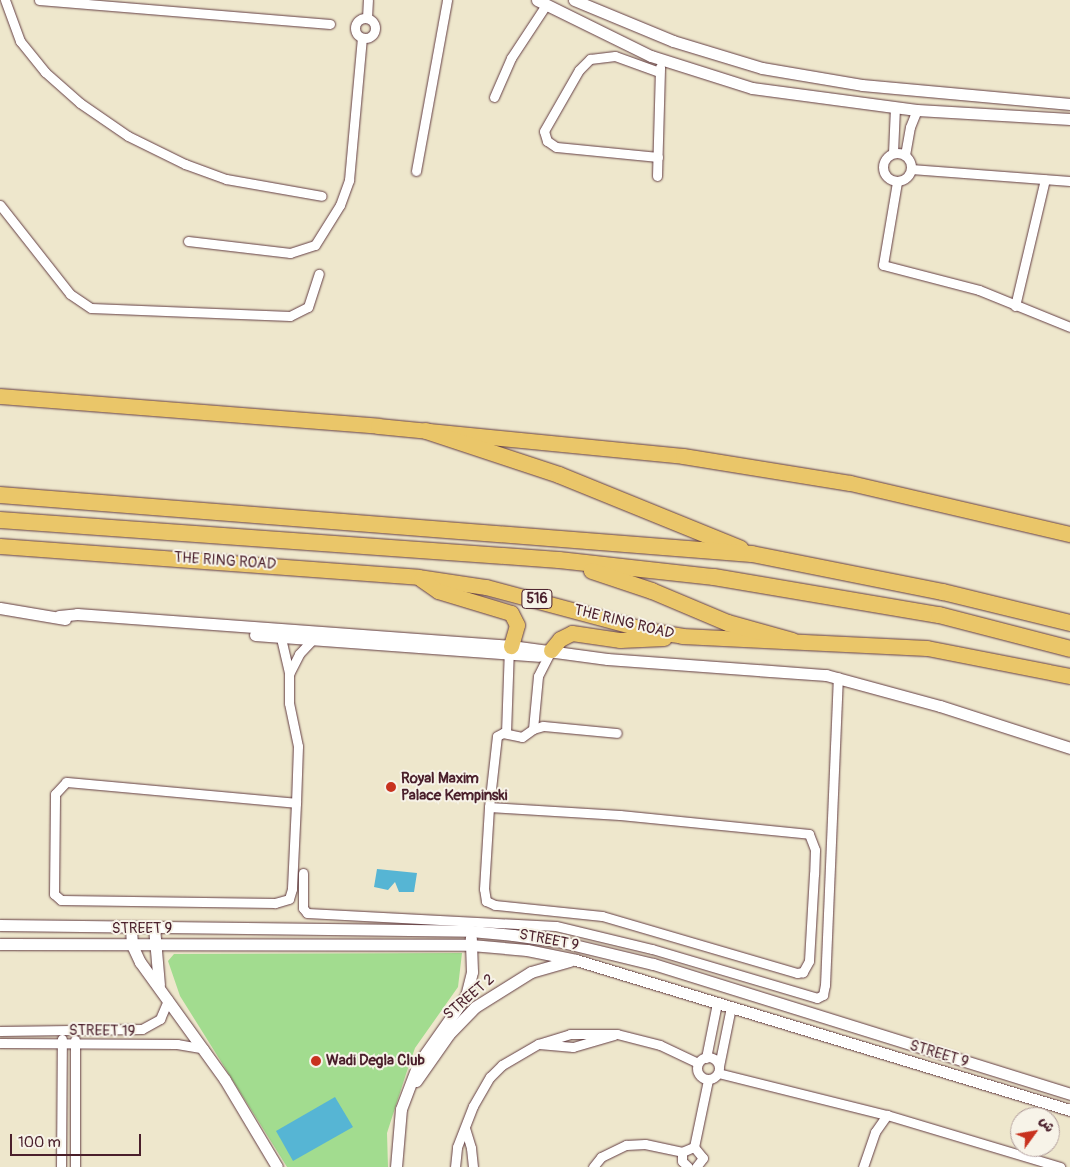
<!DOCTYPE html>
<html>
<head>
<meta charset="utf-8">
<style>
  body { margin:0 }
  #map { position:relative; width:1070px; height:1167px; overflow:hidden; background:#eee7cc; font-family:Pangolin,"Playpen Sans Arabic",sans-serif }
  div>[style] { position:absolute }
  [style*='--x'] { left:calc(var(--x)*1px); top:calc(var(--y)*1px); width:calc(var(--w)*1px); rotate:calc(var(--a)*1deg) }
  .green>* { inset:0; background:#a2dc8f }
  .water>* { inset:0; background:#56b5d4 }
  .roads { filter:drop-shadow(0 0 1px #633d43) drop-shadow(0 0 1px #633d43) }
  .minor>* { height:9px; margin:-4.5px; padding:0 4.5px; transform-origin:4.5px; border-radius:4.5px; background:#fff }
  .minor>.ring { margin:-4.5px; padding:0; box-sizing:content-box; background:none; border:9px solid #fff; border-radius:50% }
  .tertiary>* { height:11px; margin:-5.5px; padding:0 5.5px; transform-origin:5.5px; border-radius:5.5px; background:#fff }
  .trunk>* { height:15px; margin:-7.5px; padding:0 7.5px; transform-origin:7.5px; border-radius:7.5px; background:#eac669 }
  .motorway>* { height:16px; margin:-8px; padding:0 8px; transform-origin:8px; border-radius:8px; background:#eac669 }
  .dots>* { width:14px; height:14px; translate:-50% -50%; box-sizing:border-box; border:2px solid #f7f3e8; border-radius:50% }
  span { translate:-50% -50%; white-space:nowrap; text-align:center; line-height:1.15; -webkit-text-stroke:4px #f7f3e8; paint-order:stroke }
  .shield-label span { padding:1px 4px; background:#f7f3e8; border:1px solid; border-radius:4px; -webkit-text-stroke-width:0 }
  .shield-label { font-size:14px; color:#4a1f2b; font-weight:700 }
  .street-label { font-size:15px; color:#4a1f2b }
  .poi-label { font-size:15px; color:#4a1f2b; font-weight:700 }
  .left { translate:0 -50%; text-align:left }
  .north { position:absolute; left:1010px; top:1107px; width:50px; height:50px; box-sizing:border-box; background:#f7f3e8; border:1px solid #b29e9c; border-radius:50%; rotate:58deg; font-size:14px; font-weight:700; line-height:20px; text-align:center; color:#4a1f2b }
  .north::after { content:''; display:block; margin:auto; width:18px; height:22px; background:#c8321e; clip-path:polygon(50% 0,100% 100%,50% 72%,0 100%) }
  .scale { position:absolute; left:10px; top:1134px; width:131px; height:22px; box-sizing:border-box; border:2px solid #4a1f2b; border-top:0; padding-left:6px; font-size:15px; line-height:18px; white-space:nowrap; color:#4a1f2b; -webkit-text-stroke:4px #f7f3e8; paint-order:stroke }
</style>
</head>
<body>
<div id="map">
  <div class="green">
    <div style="clip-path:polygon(462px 953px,458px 987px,415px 1048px,406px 1074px,387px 1133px,388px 1167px,287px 1167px,180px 996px,168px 961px,174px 954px)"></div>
  </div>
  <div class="water">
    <div style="clip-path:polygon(377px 869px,417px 873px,414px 892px,399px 892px,395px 882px,388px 890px,374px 887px)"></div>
    <div style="clip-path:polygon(335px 1097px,353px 1127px,293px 1161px,276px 1131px)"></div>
  </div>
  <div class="roads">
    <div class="minor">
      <div style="--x:5;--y:0;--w:44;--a:69.9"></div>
      <div style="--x:20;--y:41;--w:40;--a:51"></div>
      <div style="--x:45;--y:72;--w:47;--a:41.5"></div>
      <div style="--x:80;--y:103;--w:58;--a:34.5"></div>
      <div style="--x:128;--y:136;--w:64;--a:26.2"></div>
      <div style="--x:185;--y:164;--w:44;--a:20.1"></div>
      <div style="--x:226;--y:179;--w:97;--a:10"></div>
      <div style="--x:39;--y:0;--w:292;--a:4.7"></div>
      <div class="ring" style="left:355px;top:18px;width:11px;height:11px"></div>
      <div style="--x:367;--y:18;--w:18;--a:-87"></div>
      <div style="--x:494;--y:97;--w:43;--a:-66.4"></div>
      <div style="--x:511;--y:58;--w:64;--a:-56.6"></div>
      <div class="ring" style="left:883px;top:153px;width:19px;height:19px"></div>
      <div style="--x:893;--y:153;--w:46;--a:-87.5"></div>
      <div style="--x:905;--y:155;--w:28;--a:-80"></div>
      <div style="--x:910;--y:127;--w:18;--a:-68"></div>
      <div style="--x:658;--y:157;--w:102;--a:-174.4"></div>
      <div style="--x:556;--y:147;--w:11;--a:-146"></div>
      <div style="--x:547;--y:141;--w:10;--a:-107"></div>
      <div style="--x:544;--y:131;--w:70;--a:-60.2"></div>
      <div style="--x:579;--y:70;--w:16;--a:-45"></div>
      <div style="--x:590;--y:59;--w:25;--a:-7"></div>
      <div style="--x:615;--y:56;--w:47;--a:20"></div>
      <div style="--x:911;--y:169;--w:159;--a:4.3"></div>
      <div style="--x:416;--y:171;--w:174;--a:-79.7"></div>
      <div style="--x:657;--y:176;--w:109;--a:-88.4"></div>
      <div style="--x:897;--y:182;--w:84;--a:99.6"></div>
      <div style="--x:883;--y:265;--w:99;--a:14.6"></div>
      <div style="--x:979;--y:290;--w:98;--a:22.1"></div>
      <div style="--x:0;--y:205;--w:113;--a:51.8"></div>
      <div style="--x:70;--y:294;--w:25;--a:34"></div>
      <div style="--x:91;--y:308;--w:199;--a:2.3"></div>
      <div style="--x:290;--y:316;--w:20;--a:-27"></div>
      <div style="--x:308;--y:307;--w:35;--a:-72"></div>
      <div style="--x:188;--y:241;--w:103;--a:6.7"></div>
      <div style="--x:290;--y:253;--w:26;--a:-18"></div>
      <div style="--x:315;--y:245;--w:47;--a:-58"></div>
      <div style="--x:340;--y:205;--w:27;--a:-70"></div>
      <div style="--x:349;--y:180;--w:143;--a:-84.8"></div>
      <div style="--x:1015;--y:306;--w:130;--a:-76.7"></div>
      <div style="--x:281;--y:638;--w:37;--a:77"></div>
      <div style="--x:289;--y:674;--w:29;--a:90"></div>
      <div style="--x:289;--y:703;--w:44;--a:78.2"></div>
      <div style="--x:298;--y:746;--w:57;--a:92"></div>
      <div style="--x:296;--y:803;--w:86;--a:92.7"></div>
      <div style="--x:292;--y:889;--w:10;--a:107"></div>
      <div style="--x:289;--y:899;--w:15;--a:164"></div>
      <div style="--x:275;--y:903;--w:214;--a:-179.2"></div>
      <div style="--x:61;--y:900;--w:9;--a:-139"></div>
      <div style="--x:54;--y:894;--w:100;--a:-89.4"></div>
      <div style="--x:55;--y:794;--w:16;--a:-47"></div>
      <div style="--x:66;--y:782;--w:231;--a:5.2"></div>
      <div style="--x:289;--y:674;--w:22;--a:-63"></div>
      <div style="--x:299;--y:654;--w:18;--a:-47"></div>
      <div style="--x:533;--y:729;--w:53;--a:-84.6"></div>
      <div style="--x:538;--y:676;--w:29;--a:-63"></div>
      <div style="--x:506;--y:733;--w:85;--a:-88"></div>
      <div style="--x:489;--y:807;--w:131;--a:3.5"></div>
      <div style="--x:620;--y:815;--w:190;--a:5.7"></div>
      <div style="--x:809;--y:834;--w:17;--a:69"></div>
      <div style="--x:815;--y:850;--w:24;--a:92"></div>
      <div style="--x:814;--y:874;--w:87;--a:93.3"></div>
      <div style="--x:809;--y:961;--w:13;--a:119"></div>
      <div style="--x:803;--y:972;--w:6;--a:171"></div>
      <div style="--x:797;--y:973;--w:203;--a:-163.7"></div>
      <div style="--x:602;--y:916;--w:108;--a:-174.1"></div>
      <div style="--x:495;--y:905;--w:10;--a:-156"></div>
      <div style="--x:486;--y:901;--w:12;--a:-99"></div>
      <div style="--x:484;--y:889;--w:82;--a:-86.5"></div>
      <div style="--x:489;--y:807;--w:71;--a:-83.6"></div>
      <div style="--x:497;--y:736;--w:7;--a:-27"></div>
      <div style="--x:503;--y:733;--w:19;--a:12"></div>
      <div style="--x:522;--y:737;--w:14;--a:-36"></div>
      <div style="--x:533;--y:729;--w:10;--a:-17"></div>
      <div style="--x:543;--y:726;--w:74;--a:5.4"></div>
      <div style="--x:303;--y:873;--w:35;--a:90"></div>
      <div style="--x:303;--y:908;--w:6;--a:51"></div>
      <div style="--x:307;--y:913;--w:249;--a:3"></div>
      <div style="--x:556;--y:926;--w:99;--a:13.5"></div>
      <div style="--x:652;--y:949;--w:172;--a:16.5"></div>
      <div style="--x:817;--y:998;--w:7;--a:-27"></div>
      <div style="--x:823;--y:995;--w:10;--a:-79"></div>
      <div style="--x:825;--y:985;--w:308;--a:-87.6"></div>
      <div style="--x:0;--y:1031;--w:142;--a:-0.8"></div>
      <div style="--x:142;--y:1029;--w:21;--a:-29"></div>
      <div style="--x:160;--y:1019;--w:21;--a:-67"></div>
      <div style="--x:0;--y:1043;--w:177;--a:0.3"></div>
      <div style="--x:177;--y:1044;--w:27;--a:10"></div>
      <div style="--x:539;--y:1044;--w:34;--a:5"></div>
      <div style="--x:573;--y:1047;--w:43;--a:-16.3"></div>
      <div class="ring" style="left:697px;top:1057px;width:13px;height:13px"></div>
      <div style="--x:706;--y:1058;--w:56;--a:-78.7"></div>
      <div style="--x:719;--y:1066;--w:60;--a:-78.5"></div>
      <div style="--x:718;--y:1073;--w:174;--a:14"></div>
      <div style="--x:887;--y:1115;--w:181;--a:16.7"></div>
      <div style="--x:465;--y:1128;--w:21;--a:73"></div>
      <div style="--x:471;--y:1148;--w:19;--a:84"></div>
      <div style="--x:694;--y:1147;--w:68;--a:-78.2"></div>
      <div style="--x:61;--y:1167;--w:128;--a:-89.6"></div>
      <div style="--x:75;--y:1167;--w:127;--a:-90"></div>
      <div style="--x:455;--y:1167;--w:20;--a:-84"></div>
      <div style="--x:457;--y:1147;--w:44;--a:-68.7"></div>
      <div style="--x:473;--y:1106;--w:34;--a:-60"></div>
      <div style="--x:490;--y:1077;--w:17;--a:-45"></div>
      <div style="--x:502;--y:1065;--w:42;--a:-30.3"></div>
      <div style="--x:538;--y:1044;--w:34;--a:-17"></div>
      <div style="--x:570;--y:1034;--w:47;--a:0"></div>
      <div style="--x:617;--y:1034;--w:44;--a:14.3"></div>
      <div style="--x:660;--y:1045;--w:42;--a:25.3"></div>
      <div style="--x:593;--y:1167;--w:13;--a:-51"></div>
      <div style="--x:601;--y:1157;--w:28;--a:-26"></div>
      <div style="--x:626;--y:1145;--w:19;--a:-3"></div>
      <div style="--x:645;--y:1144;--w:38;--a:12"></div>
      <div style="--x:688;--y:1167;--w:8;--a:-135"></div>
      <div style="--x:682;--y:1161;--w:9;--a:-90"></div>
      <div style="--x:682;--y:1152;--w:13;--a:-23"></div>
      <div style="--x:694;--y:1147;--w:14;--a:51"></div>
      <div style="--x:703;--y:1158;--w:11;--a:128"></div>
      <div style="--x:863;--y:1167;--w:37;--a:-71"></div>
      <div style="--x:875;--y:1132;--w:21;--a:-55"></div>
    </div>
    <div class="tertiary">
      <div style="--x:537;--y:0;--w:127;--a:26.2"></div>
      <div style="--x:651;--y:56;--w:106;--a:17.6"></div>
      <div style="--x:752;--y:88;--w:166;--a:7.6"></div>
      <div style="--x:917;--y:110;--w:153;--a:3.4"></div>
      <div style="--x:574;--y:0;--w:107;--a:22.5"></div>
      <div style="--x:673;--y:41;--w:93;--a:16.9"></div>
      <div style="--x:762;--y:68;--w:101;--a:9.6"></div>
      <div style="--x:862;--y:85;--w:209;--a:5.2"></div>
      <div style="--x:0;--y:608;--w:66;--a:9.6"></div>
      <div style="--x:59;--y:616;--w:18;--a:-6"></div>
      <div style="--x:77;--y:614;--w:435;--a:4.2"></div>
      <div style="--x:511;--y:646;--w:97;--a:7.7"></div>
      <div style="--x:607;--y:659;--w:220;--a:4.2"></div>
      <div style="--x:826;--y:675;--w:118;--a:15.2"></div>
      <div style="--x:940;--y:706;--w:137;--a:17.9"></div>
      <div style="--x:255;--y:635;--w:284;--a:4.2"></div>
      <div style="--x:0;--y:925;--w:471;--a:0.7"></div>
      <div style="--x:471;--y:931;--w:42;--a:5.4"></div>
      <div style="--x:513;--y:935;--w:49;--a:8.1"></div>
      <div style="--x:562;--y:942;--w:94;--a:13.6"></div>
      <div style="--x:653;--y:964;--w:437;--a:17.3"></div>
      <div style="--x:131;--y:927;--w:18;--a:87"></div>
      <div style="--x:132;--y:945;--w:19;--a:65"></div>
      <div style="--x:140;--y:962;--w:145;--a:54.2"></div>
      <div style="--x:225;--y:1080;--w:101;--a:59.1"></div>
      <div style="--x:154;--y:927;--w:58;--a:85.1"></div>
      <div style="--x:0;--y:944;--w:471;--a:0.1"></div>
      <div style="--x:471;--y:945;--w:56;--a:5.1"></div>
      <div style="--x:527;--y:950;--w:50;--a:11.5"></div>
      <div style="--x:576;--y:960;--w:516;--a:16.89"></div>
      <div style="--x:416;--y:1081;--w:57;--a:-54.9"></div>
      <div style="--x:449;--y:1034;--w:37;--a:-46"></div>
      <div style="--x:475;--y:1007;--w:66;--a:-32"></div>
      <div style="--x:531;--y:972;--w:40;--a:-16"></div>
      <div style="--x:396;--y:1167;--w:58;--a:-85.1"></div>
      <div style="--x:401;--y:1109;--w:48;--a:-69.3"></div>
      <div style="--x:418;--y:1064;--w:83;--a:-54.8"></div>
      <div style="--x:466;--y:996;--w:25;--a:-76"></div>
      <div style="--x:472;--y:972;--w:34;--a:-92"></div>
    </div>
    <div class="trunk">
      <div style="--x:0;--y:396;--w:379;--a:4.5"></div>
      <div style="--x:378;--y:426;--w:306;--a:5.6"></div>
      <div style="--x:683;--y:456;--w:169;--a:9.2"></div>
      <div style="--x:850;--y:483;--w:226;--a:13.1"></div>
      <div style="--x:0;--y:546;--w:419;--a:4.2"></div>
      <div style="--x:418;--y:577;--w:69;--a:8.4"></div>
      <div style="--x:486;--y:587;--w:166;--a:15"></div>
      <div style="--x:646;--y:630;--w:36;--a:9"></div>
      <div style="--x:682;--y:636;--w:245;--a:2.8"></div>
      <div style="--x:927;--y:648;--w:146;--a:11.1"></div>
      <div style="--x:421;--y:579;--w:21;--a:35"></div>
      <div style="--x:438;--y:591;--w:76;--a:16.8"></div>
      <div style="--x:511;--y:613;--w:13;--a:63"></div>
      <div style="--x:517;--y:625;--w:22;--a:106"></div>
      <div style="--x:551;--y:650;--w:14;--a:-51"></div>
      <div style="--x:560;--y:639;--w:13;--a:-27"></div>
      <div style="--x:572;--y:633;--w:49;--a:8.3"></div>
      <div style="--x:620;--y:640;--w:44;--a:-2.6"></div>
    </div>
    <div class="motorway">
      <div style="--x:426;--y:431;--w:140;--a:18.3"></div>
      <div style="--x:559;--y:475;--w:196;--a:22.1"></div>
      <div style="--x:0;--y:495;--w:754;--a:4.49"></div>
      <div style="--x:752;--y:554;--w:195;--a:11.3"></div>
      <div style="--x:943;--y:592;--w:131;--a:13.7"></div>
      <div style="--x:0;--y:520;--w:560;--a:4.09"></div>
      <div style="--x:559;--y:560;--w:156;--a:6.3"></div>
      <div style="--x:714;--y:577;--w:228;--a:9.6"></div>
      <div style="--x:939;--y:615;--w:135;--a:14.5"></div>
      <div style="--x:592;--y:571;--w:63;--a:18.4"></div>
      <div style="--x:652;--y:591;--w:82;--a:22.8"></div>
      <div style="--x:728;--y:623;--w:67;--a:15.5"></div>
    </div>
  </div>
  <div class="dots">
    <div style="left:391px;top:787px;background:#c8321e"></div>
    <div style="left:316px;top:1061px;background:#c8321e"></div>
  </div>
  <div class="shield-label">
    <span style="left:537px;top:599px">516</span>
  </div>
  <div class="street-label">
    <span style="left:225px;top:561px;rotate:4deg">THE RING ROAD</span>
    <span style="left:624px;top:622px;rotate:14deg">THE RING ROAD</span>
    <span style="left:142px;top:929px">STREET 9</span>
    <span style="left:549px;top:940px;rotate:11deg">STREET 9</span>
    <span style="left:469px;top:997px;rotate:-40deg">STREET 2</span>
    <span style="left:102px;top:1031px;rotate:1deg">STREET 19</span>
    <span style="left:939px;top:1054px;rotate:17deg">STREET 9</span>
  </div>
  <div class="poi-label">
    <span class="left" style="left:401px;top:787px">Royal Maxim<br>Palace Kempinski</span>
    <span class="left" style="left:326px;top:1061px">Wadi Degla Club</span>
  </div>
  <div class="north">ش</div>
  <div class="scale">100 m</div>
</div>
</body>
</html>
